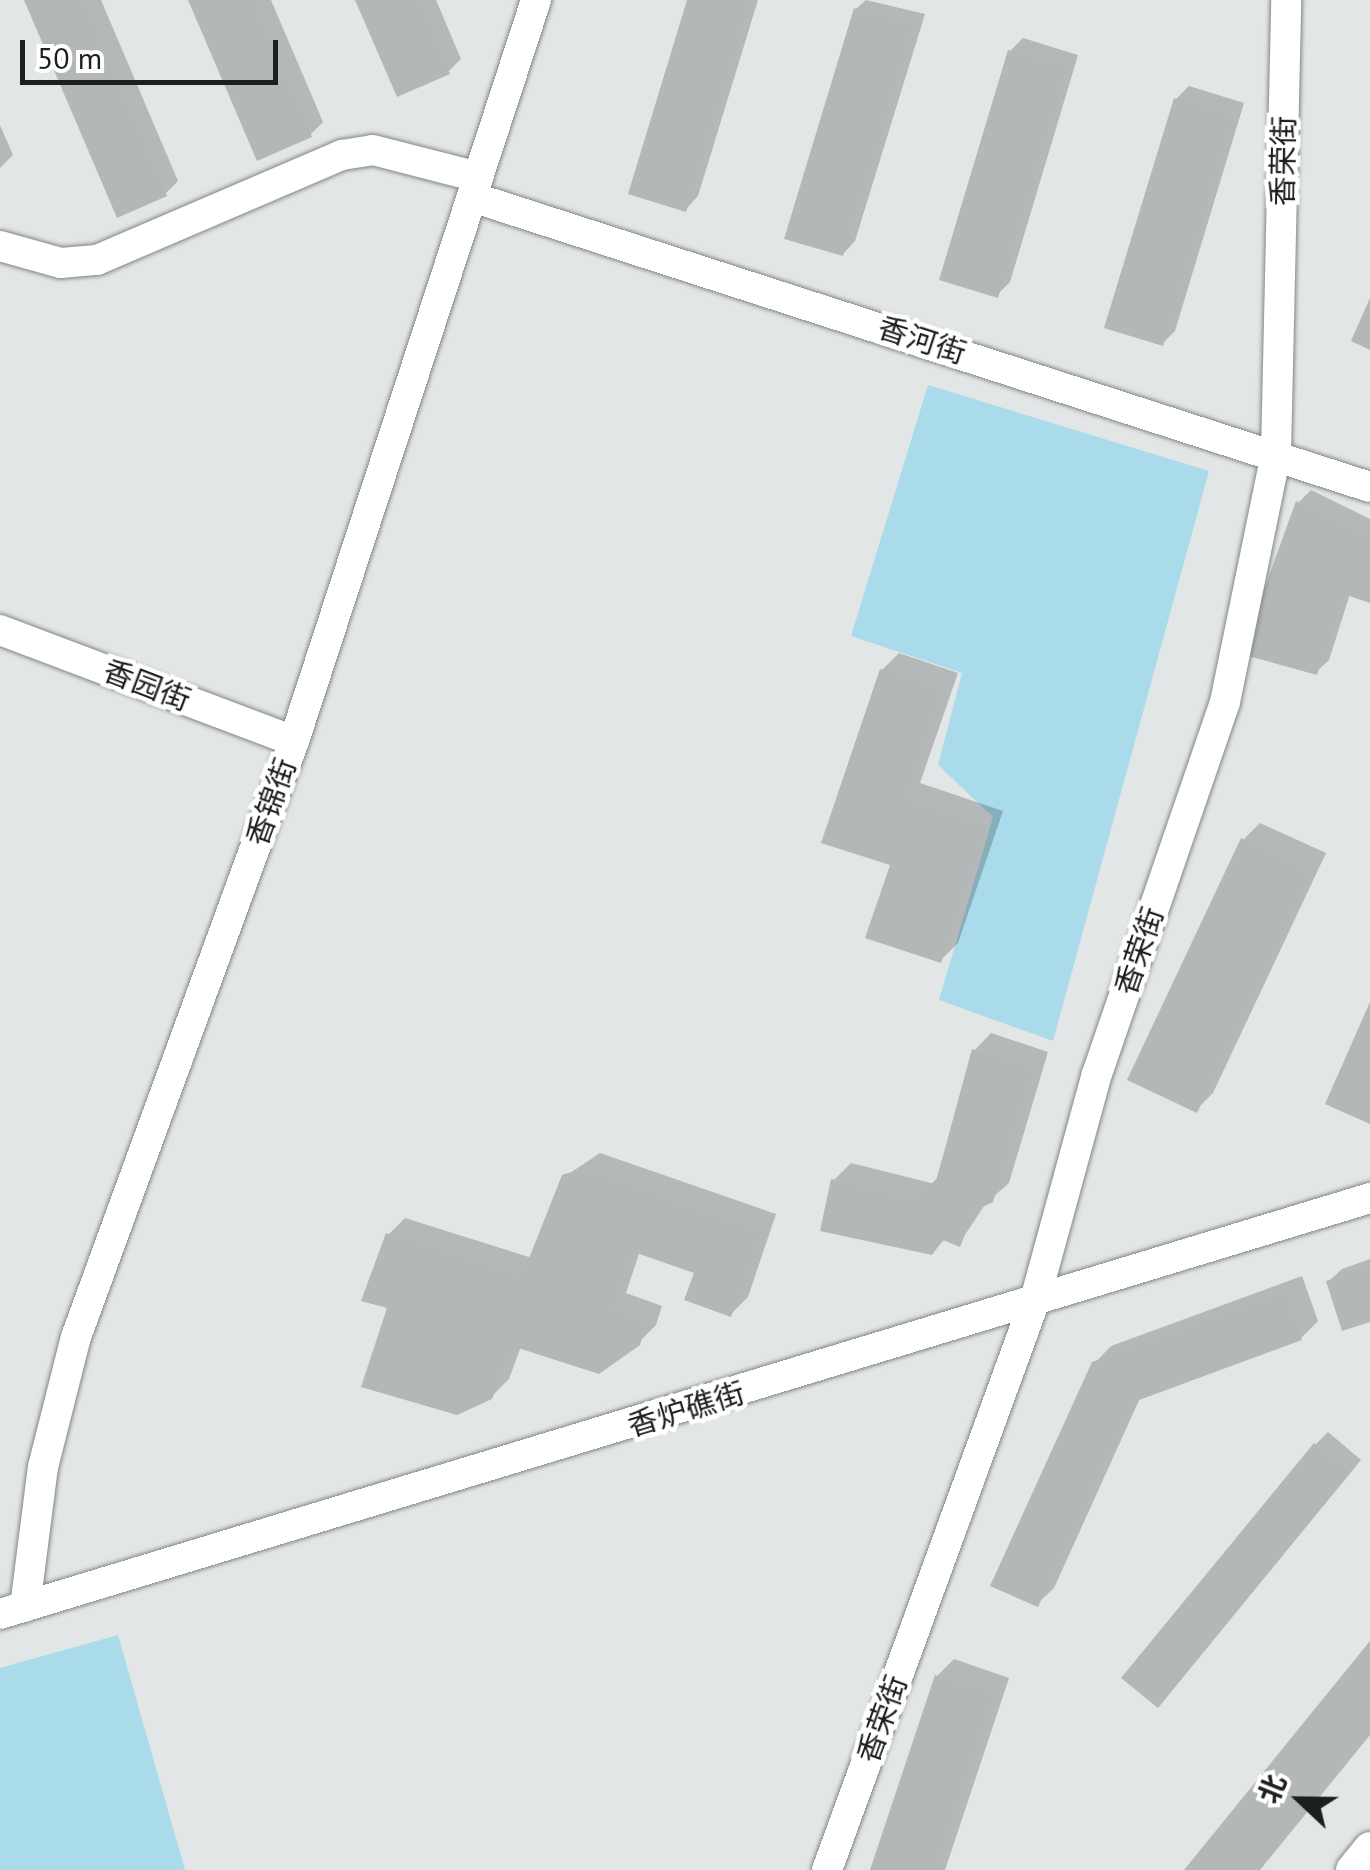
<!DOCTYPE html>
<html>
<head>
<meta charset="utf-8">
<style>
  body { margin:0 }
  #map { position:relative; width:1370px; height:1870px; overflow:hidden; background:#e2e6e7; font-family:"PT Sans","Noto Sans SC",sans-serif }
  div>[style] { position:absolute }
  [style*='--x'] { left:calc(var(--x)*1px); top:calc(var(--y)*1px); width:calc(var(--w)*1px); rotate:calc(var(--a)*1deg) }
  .green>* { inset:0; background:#a9dbea }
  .shadow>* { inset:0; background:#0003 }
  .building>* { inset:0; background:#b3b7b8 }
  .roads { filter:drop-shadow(0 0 2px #828687) drop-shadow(0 0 2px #828687) }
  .minor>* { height:30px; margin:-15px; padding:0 15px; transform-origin:15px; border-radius:15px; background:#fff }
  .tertiary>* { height:35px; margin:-17.5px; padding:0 17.5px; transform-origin:17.5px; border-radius:17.5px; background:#fff }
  span { translate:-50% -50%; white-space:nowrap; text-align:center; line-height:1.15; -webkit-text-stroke:9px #fff; paint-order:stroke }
  .street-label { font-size:30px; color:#1d1e1e }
  .north { position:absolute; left:1250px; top:1750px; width:100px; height:100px; -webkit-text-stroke:8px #fff; paint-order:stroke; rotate:292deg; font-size:28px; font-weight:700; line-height:40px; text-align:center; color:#1d1e1e }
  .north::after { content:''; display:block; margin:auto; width:35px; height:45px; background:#1d1e1e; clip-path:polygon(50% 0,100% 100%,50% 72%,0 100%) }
  .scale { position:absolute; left:20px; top:40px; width:258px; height:45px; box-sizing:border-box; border:5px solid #1d1e1e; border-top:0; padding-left:12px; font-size:30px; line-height:35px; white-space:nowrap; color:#1d1e1e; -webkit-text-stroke:8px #fff; paint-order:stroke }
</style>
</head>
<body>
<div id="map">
  <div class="green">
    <div style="clip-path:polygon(928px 385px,1209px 471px,1053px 1041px,939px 1000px,993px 817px,938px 765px,962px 673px,851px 636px)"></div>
    <div style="clip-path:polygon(118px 1635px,185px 1870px,0 1870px,0 1668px)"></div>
  </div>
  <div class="shadow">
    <div style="clip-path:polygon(26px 0,101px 0,178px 181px,165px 194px)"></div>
    <div style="clip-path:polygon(191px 0,271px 0,323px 122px,310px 135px)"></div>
    <div style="clip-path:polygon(358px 0,436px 0,461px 59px,448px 72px)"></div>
    <div style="clip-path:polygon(689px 0,758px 0,698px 196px,686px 209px)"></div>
    <div style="clip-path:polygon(866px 0,925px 14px,855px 241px,843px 254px,856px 9px)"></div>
    <div style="clip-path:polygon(1023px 38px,1078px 55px,1010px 282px,997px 295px,1010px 51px)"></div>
    <div style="clip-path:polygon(1189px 86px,1244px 103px,1175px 331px,1162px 344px,1176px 99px)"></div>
    <div style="clip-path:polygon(0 125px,13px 155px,0 168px)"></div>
    <div style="clip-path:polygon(1311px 490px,1370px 519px,1370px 600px,1350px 594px,1329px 660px,1316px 672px,1298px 503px)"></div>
    <div style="clip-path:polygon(899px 653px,958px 673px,920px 783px,1003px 811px,958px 943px,941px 960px,893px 864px,882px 670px)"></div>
    <div style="clip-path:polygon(1260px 823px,1326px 853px,1213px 1093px,1196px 1110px,1243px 840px)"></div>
    <div style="clip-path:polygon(991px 1033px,1048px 1052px,1009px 1183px,986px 1203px,959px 1244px,946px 1238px,932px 1252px,834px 1180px,851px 1163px,935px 1184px,975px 1050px)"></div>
    <div style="clip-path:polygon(600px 1153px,776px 1214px,748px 1297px,731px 1314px,697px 1272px,640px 1251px,626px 1293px,662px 1306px,656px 1325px,638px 1343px,521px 1346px,509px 1379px,491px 1397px,390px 1306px,388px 1235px,405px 1218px,532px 1258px,564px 1177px)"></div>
    <div style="clip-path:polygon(1370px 1259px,1370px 1319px,1329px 1281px,1342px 1269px)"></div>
    <div style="clip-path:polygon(1302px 1276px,1318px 1321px,1301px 1338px,1141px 1396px,1054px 1588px,1037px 1604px,1094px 1364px,1111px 1346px)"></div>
    <div style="clip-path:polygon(1328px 1432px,1361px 1460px,1170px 1692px,1315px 1445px)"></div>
    <div style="clip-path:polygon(954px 1659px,1009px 1678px,945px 1870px,873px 1870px,937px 1676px)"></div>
  </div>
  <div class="building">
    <div style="clip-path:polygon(24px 0,83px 0,167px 196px,117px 218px)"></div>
    <div style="clip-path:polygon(188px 0,253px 0,312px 137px,257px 161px)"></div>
    <div style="clip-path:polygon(355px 0,418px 0,450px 74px,397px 97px)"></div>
    <div style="clip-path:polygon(687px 0,750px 0,686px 212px,628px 194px)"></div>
    <div style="clip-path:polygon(854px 8px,913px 26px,843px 256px,784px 239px)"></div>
    <div style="clip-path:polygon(1008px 50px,1067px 67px,998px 298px,939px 280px)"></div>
    <div style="clip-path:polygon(1174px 98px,1233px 116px,1163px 346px,1104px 328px)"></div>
    <div style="clip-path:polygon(1370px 298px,1370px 350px,1351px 341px)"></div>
    <div style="clip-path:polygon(1296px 501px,1370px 537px,1370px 603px,1343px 594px,1317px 675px,1241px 654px)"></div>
    <div style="clip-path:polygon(880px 669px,943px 690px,905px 800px,987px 828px,941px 963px,865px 938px,890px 865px,821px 843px)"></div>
    <div style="clip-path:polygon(1241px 838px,1311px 871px,1197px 1113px,1127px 1080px)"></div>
    <div style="clip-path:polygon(1370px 1002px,1370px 1124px,1325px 1104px)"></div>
    <div style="clip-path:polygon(972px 1049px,1033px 1069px,993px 1202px,974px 1211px,960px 1247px,943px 1240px,932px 1255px,820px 1231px,831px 1179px,916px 1200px,937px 1178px)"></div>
    <div style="clip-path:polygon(581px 1169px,761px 1231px,731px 1317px,684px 1300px,694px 1273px,631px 1251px,611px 1310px,647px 1322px,640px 1345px,599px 1374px,512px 1346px,492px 1399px,457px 1415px,361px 1387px,387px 1308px,361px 1301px,386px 1233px,522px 1276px,562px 1175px)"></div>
    <div style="clip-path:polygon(1370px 1266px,1370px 1322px,1342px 1331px,1326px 1281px)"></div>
    <div style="clip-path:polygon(1285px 1292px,1302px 1340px,1131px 1403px,1038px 1607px,990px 1586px,1092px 1362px)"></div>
    <div style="clip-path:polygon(1314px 1443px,1350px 1473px,1158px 1708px,1121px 1678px)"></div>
    <div style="clip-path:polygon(1370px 1641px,1370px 1735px,1260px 1870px,1184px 1870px)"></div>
    <div style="clip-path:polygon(935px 1675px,994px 1694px,936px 1870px,870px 1870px)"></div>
  </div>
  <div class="roads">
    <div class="minor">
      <div style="--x:472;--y:197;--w:944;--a:17.9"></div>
      <div style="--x:0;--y:246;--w:63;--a:15.6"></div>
      <div style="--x:61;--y:263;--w:36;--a:-5"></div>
      <div style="--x:97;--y:260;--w:267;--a:-23.2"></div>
      <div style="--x:342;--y:155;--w:31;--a:-9"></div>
      <div style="--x:373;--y:150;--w:108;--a:14.4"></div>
      <div style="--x:0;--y:630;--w:314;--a:20.7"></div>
      <div style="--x:25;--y:1607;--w:141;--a:-82.7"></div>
      <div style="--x:43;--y:1467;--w:134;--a:-75.8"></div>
      <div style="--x:76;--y:1337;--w:635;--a:-69.91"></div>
      <div style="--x:294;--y:741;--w:780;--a:-71.91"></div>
      <div style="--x:0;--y:1614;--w:1432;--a:-16.89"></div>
      <div style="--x:827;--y:1870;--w:607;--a:-69.95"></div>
      <div style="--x:1035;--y:1300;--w:234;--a:-74.7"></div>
      <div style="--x:1097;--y:1074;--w:393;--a:-71"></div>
      <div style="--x:1225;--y:702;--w:254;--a:-78.4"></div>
      <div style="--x:1276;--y:453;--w:453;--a:-88.7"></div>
    </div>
    <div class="tertiary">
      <div style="--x:1353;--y:1870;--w:27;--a:-51"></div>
    </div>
  </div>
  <div class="street-label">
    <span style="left:1283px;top:161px;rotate:-89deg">香荣街</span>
    <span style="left:922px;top:340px;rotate:18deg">香河街</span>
    <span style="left:147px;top:685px;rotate:21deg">香园街</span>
    <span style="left:271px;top:802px;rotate:-70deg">香锦街</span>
    <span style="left:1139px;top:951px;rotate:-71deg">香荣街</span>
    <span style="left:686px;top:1409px;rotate:-17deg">香炉礁街</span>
    <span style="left:882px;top:1719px;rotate:-70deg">香荣街</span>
  </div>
  <div class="north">北</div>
  <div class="scale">50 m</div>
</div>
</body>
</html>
